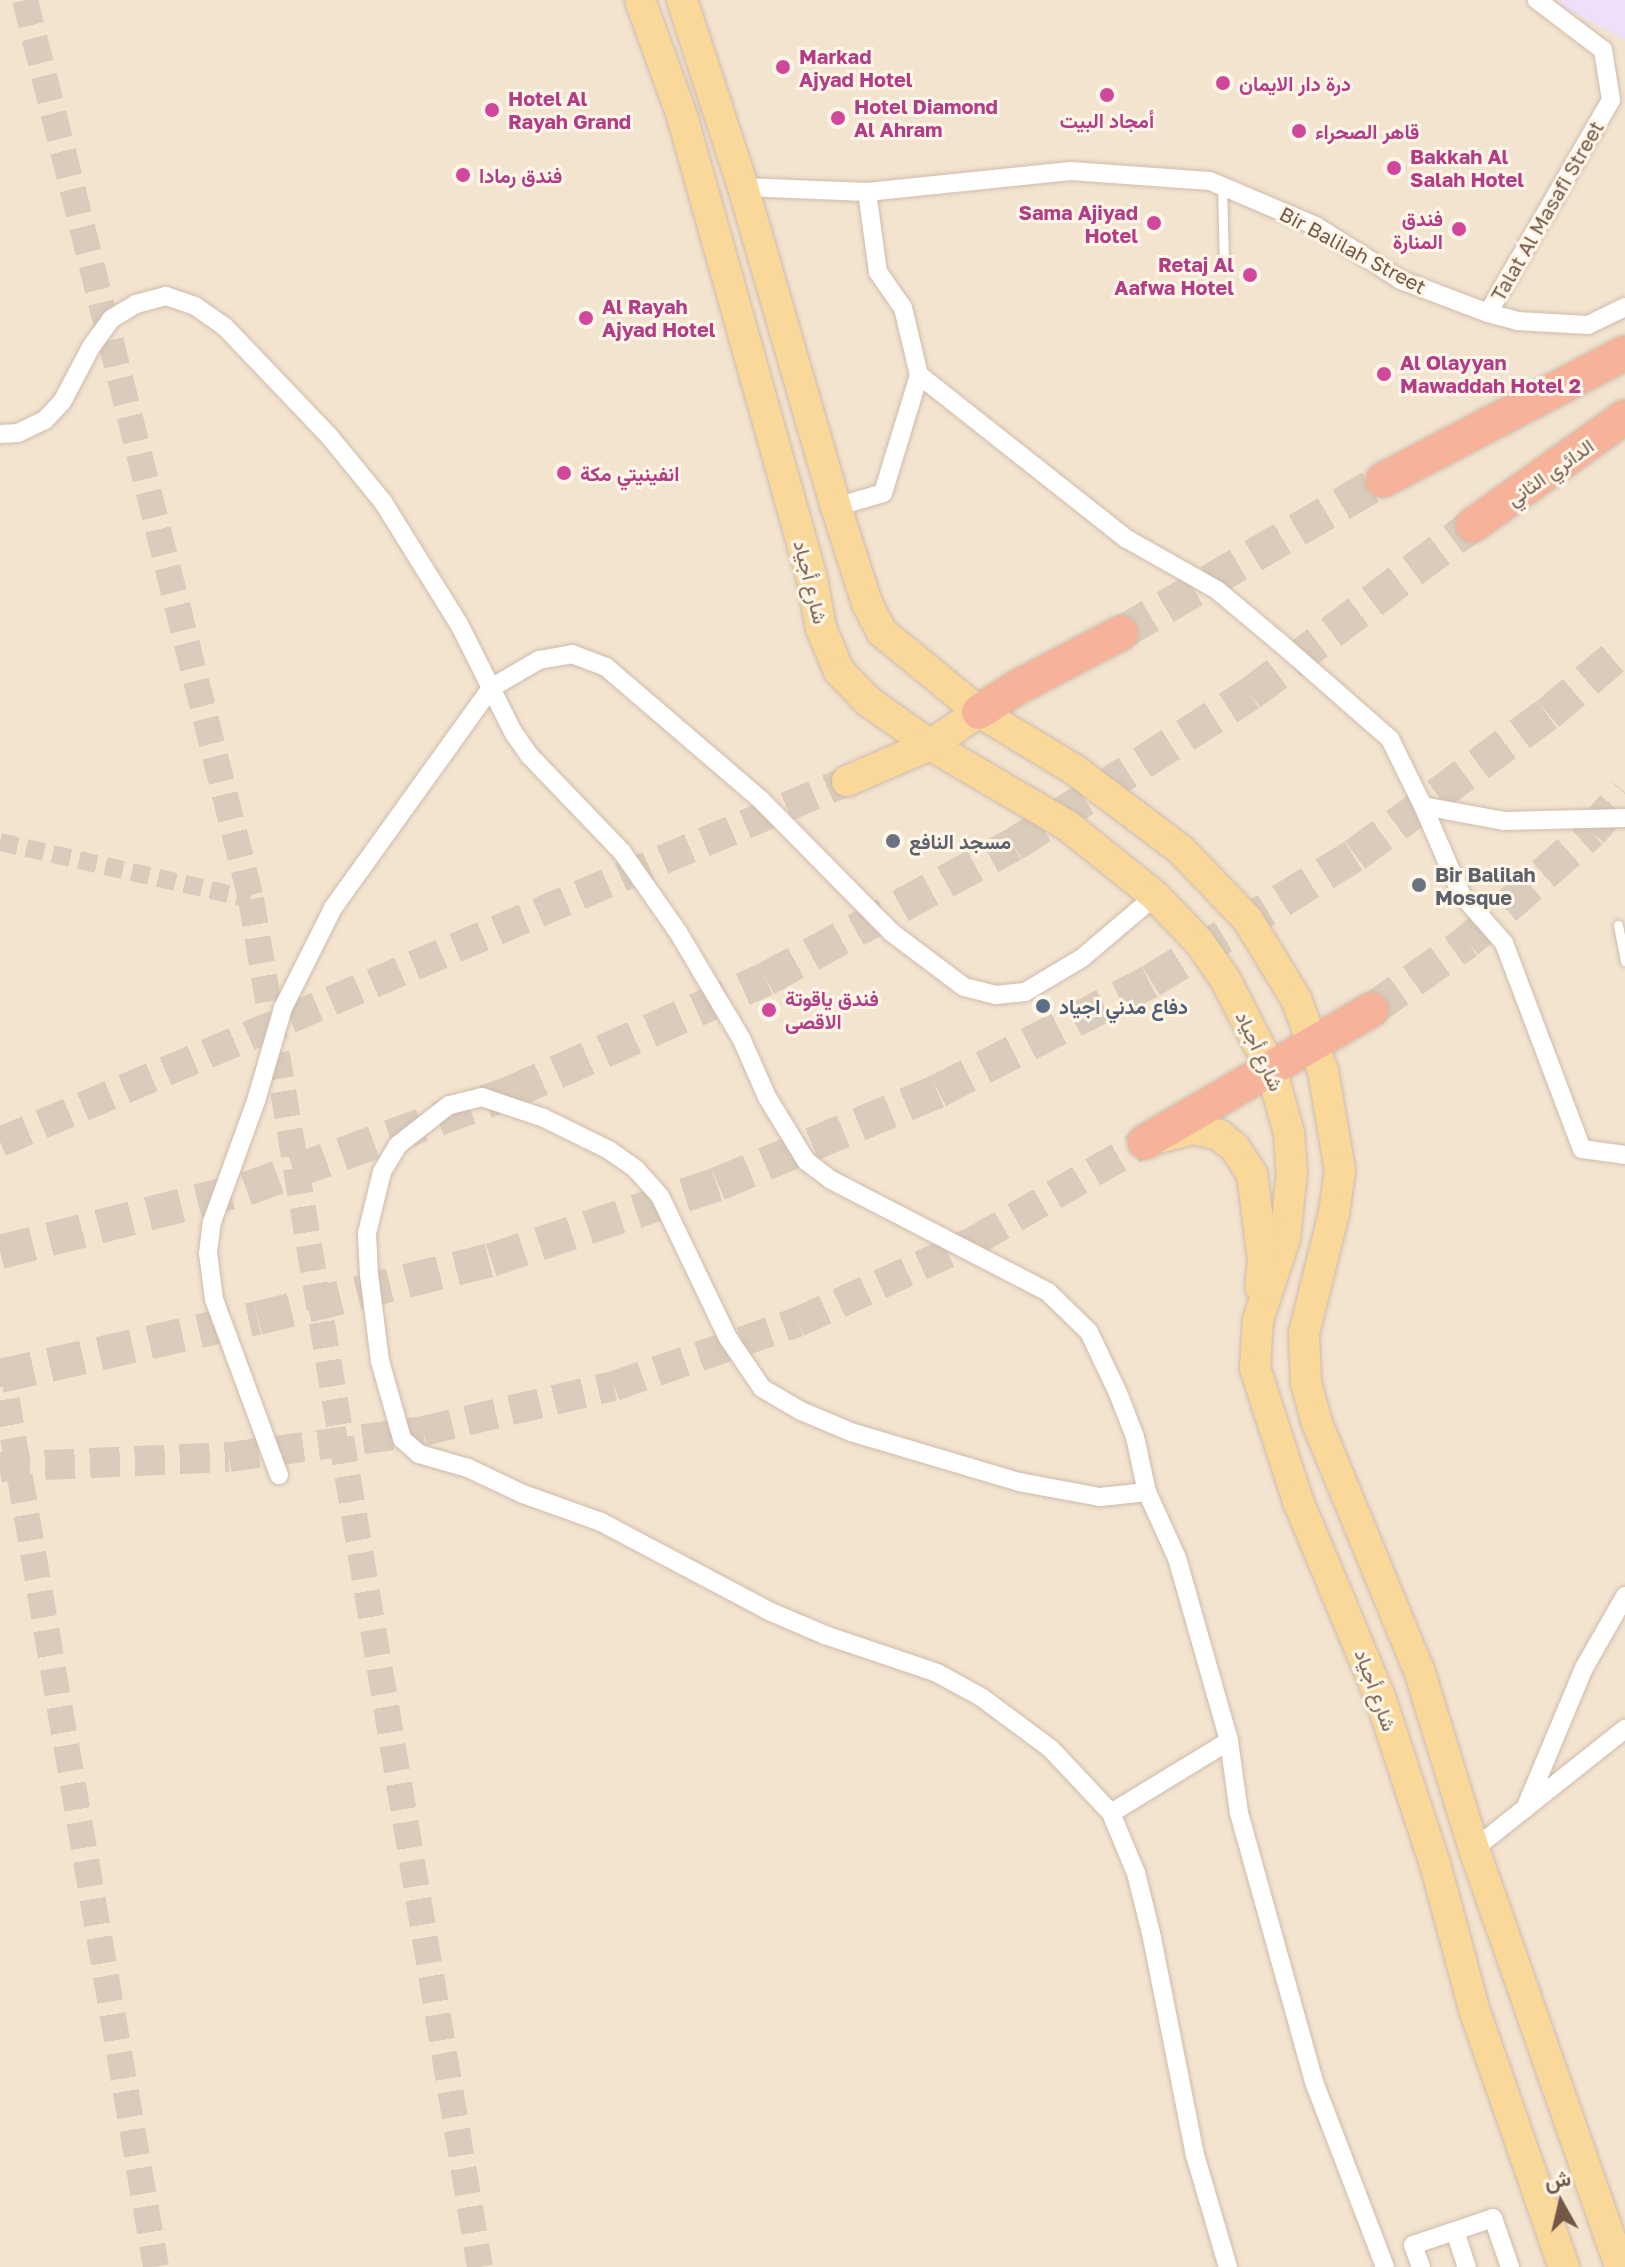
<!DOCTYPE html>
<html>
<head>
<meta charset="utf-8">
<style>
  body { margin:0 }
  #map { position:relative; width:1625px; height:2267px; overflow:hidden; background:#fcf2e2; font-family:"Golos Text",Vazirmatn,sans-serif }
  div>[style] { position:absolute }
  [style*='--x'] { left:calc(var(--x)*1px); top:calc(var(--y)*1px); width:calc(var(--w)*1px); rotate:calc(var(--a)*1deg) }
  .residential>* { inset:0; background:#f3e4d0 }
  .education>* { inset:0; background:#efdff8 }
  .street-tunnel>* { height:18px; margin-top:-9px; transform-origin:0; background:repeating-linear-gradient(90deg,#daccbc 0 18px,transparent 0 27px) }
  .secondary-tunnel>* { height:26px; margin-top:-13px; transform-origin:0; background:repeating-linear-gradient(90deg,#daccbc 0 26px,transparent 0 39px) }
  .primary-tunnel>* { height:30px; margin-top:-15px; transform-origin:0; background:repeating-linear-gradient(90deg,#daccbc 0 30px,transparent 0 45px) }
  .highway-tunnel>* { height:34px; margin-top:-17px; transform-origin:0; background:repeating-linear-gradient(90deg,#daccbc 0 34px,transparent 0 51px) }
  .roads { filter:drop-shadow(0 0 2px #cfbcac) drop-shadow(0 0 2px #cfbcac) }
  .lane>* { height:9px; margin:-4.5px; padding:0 4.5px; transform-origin:4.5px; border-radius:4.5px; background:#fff }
  .street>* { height:18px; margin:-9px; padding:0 9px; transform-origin:9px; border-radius:9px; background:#fff }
  .primary>* { height:30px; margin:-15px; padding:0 15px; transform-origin:15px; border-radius:15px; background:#fad89a }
  .highway>* { height:34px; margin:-17px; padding:0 17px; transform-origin:17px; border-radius:17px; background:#f6b399 }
  .dots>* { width:22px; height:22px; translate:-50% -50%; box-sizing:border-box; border:4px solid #fff6e8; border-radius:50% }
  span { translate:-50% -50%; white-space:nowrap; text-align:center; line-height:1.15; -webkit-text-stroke:6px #fff6e8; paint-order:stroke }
  .hotel-label { font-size:20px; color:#b23c85; font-weight:700 }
  .left { translate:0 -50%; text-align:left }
  .right { translate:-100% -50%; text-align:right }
  .street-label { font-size:20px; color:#735849 }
  .worship-label { font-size:20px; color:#5b616d; font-weight:700 }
  .service-label { font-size:20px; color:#4e5e75; font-weight:700 }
  .north { position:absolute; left:1521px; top:2163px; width:80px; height:80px; -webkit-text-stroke:6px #fff6e8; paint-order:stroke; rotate:352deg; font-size:22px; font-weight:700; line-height:32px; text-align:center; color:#735849 }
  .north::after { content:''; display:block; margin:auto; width:28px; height:36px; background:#735849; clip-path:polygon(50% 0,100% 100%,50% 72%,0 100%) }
</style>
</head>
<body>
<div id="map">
  <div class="residential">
    <div style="clip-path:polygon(0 0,1625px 0,1625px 2267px,0 2267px)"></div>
  </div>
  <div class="education">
    <div style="clip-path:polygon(1562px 0,1625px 0,1625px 40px,1561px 6px)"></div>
  </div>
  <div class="street-tunnel">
    <div style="--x:0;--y:842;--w:257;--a:12.8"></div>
  </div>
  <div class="secondary-tunnel">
    <div style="--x:25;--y:0;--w:927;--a:75.89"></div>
    <div style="--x:251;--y:899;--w:1387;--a:80.5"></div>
    <div style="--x:0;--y:1361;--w:919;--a:80.23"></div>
  </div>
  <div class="primary-tunnel">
    <div style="--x:0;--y:1142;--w:921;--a:-23.08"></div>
    <div style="--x:0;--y:1467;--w:229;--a:-2.5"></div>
    <div style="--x:229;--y:1457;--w:196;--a:-7.6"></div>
    <div style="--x:423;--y:1431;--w:196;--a:-13.3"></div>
    <div style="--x:614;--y:1386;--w:195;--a:-19.2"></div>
    <div style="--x:798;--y:1322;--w:196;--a:-24.7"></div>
    <div style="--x:976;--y:1240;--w:195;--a:-30.1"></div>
  </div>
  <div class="highway-tunnel">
    <div style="--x:1121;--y:633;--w:303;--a:-30.3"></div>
    <div style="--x:1371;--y:1010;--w:118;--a:-35.3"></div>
    <div style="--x:1467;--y:942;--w:166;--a:-41.6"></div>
    <div style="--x:1591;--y:832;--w:52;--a:-49.6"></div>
    <div style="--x:0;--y:1252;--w:254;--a:-14.4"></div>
    <div style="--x:246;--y:1189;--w:281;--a:-20"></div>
    <div style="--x:510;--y:1093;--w:280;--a:-24"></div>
    <div style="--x:766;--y:979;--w:281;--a:-28.5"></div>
    <div style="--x:1013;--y:845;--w:281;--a:-32.5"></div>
    <div style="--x:1250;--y:694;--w:280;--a:-37.2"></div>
    <div style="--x:0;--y:1376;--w:264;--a:-12.7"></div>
    <div style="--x:258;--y:1318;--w:240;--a:-14"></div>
    <div style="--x:491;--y:1260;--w:239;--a:-18.5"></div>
    <div style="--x:718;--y:1184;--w:239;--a:-22.9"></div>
    <div style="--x:938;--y:1091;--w:240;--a:-27.3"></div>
    <div style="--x:1151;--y:981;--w:240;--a:-31.7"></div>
    <div style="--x:1355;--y:855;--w:239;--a:-36.2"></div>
    <div style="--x:1548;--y:714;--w:101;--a:-40.6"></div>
  </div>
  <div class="roads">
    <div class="lane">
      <div style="--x:1222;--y:186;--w:79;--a:88.5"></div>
      <div style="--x:1618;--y:925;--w:37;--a:79"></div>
    </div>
    <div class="street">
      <div style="--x:743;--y:187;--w:124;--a:2.3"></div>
      <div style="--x:867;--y:192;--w:205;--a:-5.9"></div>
      <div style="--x:1071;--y:171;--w:139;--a:4.1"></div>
      <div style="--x:1210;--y:181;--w:115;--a:23"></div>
      <div style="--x:1316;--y:226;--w:101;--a:32.4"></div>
      <div style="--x:1401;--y:280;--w:93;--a:20.8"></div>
      <div style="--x:1488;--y:313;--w:30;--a:15"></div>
      <div style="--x:1517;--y:321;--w:71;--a:3.2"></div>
      <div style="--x:1588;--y:325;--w:41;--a:-25.9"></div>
      <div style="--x:1488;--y:313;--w:246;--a:-60"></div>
      <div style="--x:1611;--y:100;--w:51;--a:-99.1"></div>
      <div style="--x:1603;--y:50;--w:83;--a:-142.9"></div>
      <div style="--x:919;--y:375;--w:265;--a:38.3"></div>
      <div style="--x:1127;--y:539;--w:103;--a:29.5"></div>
      <div style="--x:1217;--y:590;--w:80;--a:39.9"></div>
      <div style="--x:1278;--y:641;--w:149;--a:41.2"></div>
      <div style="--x:1390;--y:739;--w:75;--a:63.8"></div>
      <div style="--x:1423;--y:806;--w:82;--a:10.5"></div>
      <div style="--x:1504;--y:821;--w:121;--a:-1.4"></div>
      <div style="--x:0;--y:434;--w:18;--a:-3"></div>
      <div style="--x:18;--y:433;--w:30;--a:-26"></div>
      <div style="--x:45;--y:420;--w:25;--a:-47"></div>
      <div style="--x:62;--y:402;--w:62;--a:-62.2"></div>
      <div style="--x:91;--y:347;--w:34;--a:-54"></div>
      <div style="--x:111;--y:319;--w:29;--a:-31"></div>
      <div style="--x:136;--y:304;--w:31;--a:-15"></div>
      <div style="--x:166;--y:296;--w:31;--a:19"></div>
      <div style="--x:195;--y:306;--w:37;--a:35"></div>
      <div style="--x:225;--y:327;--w:151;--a:46.3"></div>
      <div style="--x:329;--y:436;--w:85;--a:50.7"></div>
      <div style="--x:383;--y:502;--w:144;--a:58.1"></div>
      <div style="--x:459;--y:624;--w:121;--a:63.4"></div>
      <div style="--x:513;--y:732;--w:29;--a:55"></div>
      <div style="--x:530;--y:756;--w:133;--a:46.2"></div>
      <div style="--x:622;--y:852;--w:98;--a:55"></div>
      <div style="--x:678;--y:932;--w:126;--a:59.3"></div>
      <div style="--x:742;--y:1040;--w:62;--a:66.3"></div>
      <div style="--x:767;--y:1097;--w:75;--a:58.6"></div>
      <div style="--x:806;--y:1161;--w:31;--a:37"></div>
      <div style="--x:831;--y:1180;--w:244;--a:27.3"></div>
      <div style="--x:1048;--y:1292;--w:57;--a:44.3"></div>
      <div style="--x:1089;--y:1332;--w:68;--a:64.6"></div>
      <div style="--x:1118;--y:1393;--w:47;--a:68.9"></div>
      <div style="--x:1135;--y:1437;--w:56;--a:77.7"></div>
      <div style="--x:1147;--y:1492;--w:72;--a:65.6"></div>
      <div style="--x:1177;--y:1558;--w:190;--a:74.1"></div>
      <div style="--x:1229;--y:1741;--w:73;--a:82.1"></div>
      <div style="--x:1239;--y:1813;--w:279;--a:74.4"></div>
      <div style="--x:1314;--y:2082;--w:198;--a:69"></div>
      <div style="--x:836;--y:507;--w:49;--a:-16.6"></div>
      <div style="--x:883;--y:493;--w:123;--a:-73"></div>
      <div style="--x:919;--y:375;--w:69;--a:-103.4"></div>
      <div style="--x:903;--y:308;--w:44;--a:-124.8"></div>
      <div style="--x:878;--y:272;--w:81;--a:-97.8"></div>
      <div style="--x:1423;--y:806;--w:96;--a:66.6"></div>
      <div style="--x:1461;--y:894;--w:65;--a:48.7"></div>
      <div style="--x:1504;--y:943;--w:220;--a:69.3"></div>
      <div style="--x:1582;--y:1149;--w:43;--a:7.9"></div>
      <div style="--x:279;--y:1475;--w:188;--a:-110.3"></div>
      <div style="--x:214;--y:1299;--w:46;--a:-97.4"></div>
      <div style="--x:208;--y:1253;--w:31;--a:-83"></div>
      <div style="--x:212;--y:1222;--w:129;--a:-70"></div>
      <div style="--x:256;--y:1101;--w:97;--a:-73.8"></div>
      <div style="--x:283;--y:1008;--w:112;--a:-63.4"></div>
      <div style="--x:333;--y:908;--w:271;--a:-54.3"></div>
      <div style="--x:491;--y:688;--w:56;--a:-30.3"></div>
      <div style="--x:539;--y:660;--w:34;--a:-10"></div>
      <div style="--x:572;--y:654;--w:36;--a:21"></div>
      <div style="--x:606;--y:667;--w:204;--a:40.6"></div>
      <div style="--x:761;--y:800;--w:185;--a:45.4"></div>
      <div style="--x:891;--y:932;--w:91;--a:37"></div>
      <div style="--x:964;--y:987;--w:33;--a:14"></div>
      <div style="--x:996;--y:995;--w:29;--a:-6"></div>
      <div style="--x:1025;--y:992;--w:66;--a:-30.8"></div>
      <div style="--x:1082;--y:958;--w:96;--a:-40.3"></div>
      <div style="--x:1147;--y:1492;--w:47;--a:173.9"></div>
      <div style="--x:1100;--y:1497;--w:82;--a:-169.5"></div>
      <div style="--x:1019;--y:1482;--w:175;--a:-163.4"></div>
      <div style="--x:851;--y:1432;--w:54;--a:-157.2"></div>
      <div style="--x:801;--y:1411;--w:45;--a:-149.5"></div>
      <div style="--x:762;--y:1388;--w:60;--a:-124.2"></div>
      <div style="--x:728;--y:1338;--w:157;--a:-115.6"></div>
      <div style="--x:660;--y:1196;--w:36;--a:-132"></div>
      <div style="--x:636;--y:1169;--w:33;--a:-145"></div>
      <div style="--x:609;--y:1150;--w:72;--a:-153.8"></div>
      <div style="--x:544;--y:1118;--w:65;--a:-161.3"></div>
      <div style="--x:482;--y:1097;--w:34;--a:166"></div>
      <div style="--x:449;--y:1105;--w:65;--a:141.9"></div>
      <div style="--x:398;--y:1145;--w:31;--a:121"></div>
      <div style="--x:382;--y:1172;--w:63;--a:103.8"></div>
      <div style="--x:367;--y:1233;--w:41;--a:87.2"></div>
      <div style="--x:369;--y:1274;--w:88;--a:82.8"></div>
      <div style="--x:380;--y:1361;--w:81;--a:74.2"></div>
      <div style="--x:402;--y:1439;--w:23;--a:41"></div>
      <div style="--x:419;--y:1454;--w:51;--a:15.9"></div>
      <div style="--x:468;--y:1468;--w:61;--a:25.3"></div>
      <div style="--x:523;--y:1494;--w:83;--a:19.7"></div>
      <div style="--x:601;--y:1522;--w:192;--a:27.9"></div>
      <div style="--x:771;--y:1612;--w:59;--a:23.1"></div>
      <div style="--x:825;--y:1635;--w:118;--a:18.7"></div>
      <div style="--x:937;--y:1673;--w:50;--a:28.6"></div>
      <div style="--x:981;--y:1697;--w:86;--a:36.5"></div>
      <div style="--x:1050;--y:1748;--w:89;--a:46.8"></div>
      <div style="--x:1111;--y:1813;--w:65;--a:67.4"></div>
      <div style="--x:1136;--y:1873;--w:62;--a:76"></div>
      <div style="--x:1151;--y:1933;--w:226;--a:78.8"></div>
      <div style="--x:1195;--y:2155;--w:117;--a:73.6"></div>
      <div style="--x:1525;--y:1809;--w:153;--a:-67.3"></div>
      <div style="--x:1584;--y:1668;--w:83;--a:-60.3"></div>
      <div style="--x:1111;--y:1813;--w:138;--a:-31.4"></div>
      <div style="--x:1474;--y:1849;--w:193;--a:-38.5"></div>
      <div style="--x:1455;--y:2231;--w:38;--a:72"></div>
      <div style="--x:1421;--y:2267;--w:23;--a:-110"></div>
      <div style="--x:1413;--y:2245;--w:84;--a:-18.6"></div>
      <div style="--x:1493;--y:2218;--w:52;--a:70.9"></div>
    </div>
    <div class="primary">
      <div style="--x:640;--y:0;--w:123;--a:70.1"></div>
      <div style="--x:682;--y:116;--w:481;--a:74.3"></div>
      <div style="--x:812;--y:579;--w:50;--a:79.6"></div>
      <div style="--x:821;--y:628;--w:47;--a:67.3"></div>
      <div style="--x:839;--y:671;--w:42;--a:46"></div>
      <div style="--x:868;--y:701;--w:76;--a:35.4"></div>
      <div style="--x:930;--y:745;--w:160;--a:30.4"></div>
      <div style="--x:1068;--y:826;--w:112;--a:38.8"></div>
      <div style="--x:1155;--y:896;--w:65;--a:46.2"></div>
      <div style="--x:1200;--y:943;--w:44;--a:55.2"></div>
      <div style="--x:1225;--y:979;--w:101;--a:62.9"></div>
      <div style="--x:1271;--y:1069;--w:66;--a:74.3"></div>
      <div style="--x:1289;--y:1133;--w:39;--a:86"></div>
      <div style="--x:1292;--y:1172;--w:66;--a:96.1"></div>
      <div style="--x:1285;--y:1238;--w:86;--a:108.2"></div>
      <div style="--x:1258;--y:1320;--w:48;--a:93.6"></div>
      <div style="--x:1255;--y:1368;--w:140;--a:72.1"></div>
      <div style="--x:1298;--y:1501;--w:212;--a:67.3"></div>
      <div style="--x:1380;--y:1697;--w:176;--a:71.8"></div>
      <div style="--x:1435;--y:1864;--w:150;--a:74.9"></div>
      <div style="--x:1474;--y:2009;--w:273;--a:70.8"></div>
      <div style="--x:682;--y:0;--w:197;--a:71.9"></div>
      <div style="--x:743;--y:187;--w:333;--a:73.8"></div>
      <div style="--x:836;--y:507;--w:101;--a:72.1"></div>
      <div style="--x:867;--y:603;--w:33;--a:63"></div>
      <div style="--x:882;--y:632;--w:126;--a:39.5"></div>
      <div style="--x:979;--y:712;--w:112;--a:31.1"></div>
      <div style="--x:1075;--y:770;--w:131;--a:37"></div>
      <div style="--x:1180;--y:849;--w:98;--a:46.2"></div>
      <div style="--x:1248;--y:920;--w:92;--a:58.7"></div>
      <div style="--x:1296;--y:999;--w:77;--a:69.4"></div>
      <div style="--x:1323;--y:1071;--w:100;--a:80.3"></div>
      <div style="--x:1340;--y:1170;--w:43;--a:97.9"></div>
      <div style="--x:1334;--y:1213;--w:124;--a:104"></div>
      <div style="--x:1304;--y:1333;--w:50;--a:87.7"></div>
      <div style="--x:1306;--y:1383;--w:41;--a:74.6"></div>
      <div style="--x:1317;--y:1423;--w:267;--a:67.6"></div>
      <div style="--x:1419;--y:1670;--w:187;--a:72.9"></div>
      <div style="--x:1474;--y:1849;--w:443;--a:70.7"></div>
      <div style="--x:847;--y:781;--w:90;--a:-23.4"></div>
      <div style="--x:930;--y:745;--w:59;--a:-34"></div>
      <div style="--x:1158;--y:1138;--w:37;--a:-14"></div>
      <div style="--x:1194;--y:1129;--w:26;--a:13"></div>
      <div style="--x:1219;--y:1135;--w:21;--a:39"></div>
      <div style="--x:1235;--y:1148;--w:31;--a:57"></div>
      <div style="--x:1252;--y:1174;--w:87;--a:82.7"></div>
      <div style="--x:1263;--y:1260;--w:27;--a:96"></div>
    </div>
    <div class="highway">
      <div style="--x:1383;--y:480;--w:273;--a:-27.7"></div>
      <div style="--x:1473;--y:525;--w:186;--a:-35.4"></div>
      <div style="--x:979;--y:712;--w:46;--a:-32.7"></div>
      <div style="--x:1018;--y:687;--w:116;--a:-27.7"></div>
      <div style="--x:1145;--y:1142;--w:262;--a:-30.3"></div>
    </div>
  </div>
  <div class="dots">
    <div style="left:783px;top:67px;background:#d1479c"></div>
    <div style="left:1223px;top:83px;background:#d1479c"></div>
    <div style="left:1107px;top:95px;background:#d1479c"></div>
    <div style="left:492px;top:110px;background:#d1479c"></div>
    <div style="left:838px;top:118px;background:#d1479c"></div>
    <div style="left:1299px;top:131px;background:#d1479c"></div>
    <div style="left:1394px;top:168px;background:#d1479c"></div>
    <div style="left:463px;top:175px;background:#d1479c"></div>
    <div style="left:1154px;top:223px;background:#d1479c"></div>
    <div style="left:1459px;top:229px;background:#d1479c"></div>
    <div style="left:1250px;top:275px;background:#d1479c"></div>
    <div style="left:586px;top:318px;background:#d1479c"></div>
    <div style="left:1384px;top:374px;background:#d1479c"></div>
    <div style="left:564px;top:473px;background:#d1479c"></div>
    <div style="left:893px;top:841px;background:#6b7280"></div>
    <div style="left:1419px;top:885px;background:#6b7280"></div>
    <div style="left:1043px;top:1006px;background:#5c6f8a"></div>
    <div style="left:769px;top:1010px;background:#d1479c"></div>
  </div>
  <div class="hotel-label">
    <span class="left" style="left:799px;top:68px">Markad<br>Ajyad Hotel</span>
    <span class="left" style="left:1239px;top:83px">درة دار الايمان</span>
    <span class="left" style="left:508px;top:110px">Hotel Al<br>Rayah Grand</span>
    <span class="left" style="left:854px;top:118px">Hotel Diamond<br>Al Ahram</span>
    <span style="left:1107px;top:120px">أمجاد البيت</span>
    <span class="left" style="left:1315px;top:131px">قاهر الصحراء</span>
    <span class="left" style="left:1410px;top:168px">Bakkah Al<br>Salah Hotel</span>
    <span class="left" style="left:479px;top:175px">فندق رمادا</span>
    <span class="right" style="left:1138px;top:224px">Sama Ajiyad<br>Hotel</span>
    <span class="right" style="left:1443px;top:230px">فندق<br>المنارة</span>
    <span class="right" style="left:1234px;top:276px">Retaj Al<br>Aafwa Hotel</span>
    <span class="left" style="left:602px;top:318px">Al Rayah<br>Ajyad Hotel</span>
    <span class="left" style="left:1400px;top:374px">Al Olayyan<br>Mawaddah Hotel 2</span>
    <span class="left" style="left:580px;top:473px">انفينيتي مكة</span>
    <span class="left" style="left:785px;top:1010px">فندق ياقوتة<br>الاقصى</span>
  </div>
  <div class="street-label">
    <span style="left:1547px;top:211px;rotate:-60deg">Talat Al Masafi Street</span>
    <span style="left:1353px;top:250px;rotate:28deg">Bir Balilah Street</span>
    <span style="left:1550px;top:472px;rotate:-35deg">الدائري الثاني</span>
    <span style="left:811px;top:582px;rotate:76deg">شارع أجياد</span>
    <span style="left:1260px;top:1051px;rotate:65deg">شارع أجياد</span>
    <span style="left:1376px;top:1690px;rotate:70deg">شارع أجياد</span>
  </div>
  <div class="worship-label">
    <span class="left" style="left:909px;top:841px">مسجد النافع</span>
    <span class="left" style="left:1435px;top:886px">Bir Balilah<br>Mosque</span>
  </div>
  <div class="service-label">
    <span class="left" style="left:1059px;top:1006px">دفاع مدني اجياد</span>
  </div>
  <div class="north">ش</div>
</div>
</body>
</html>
